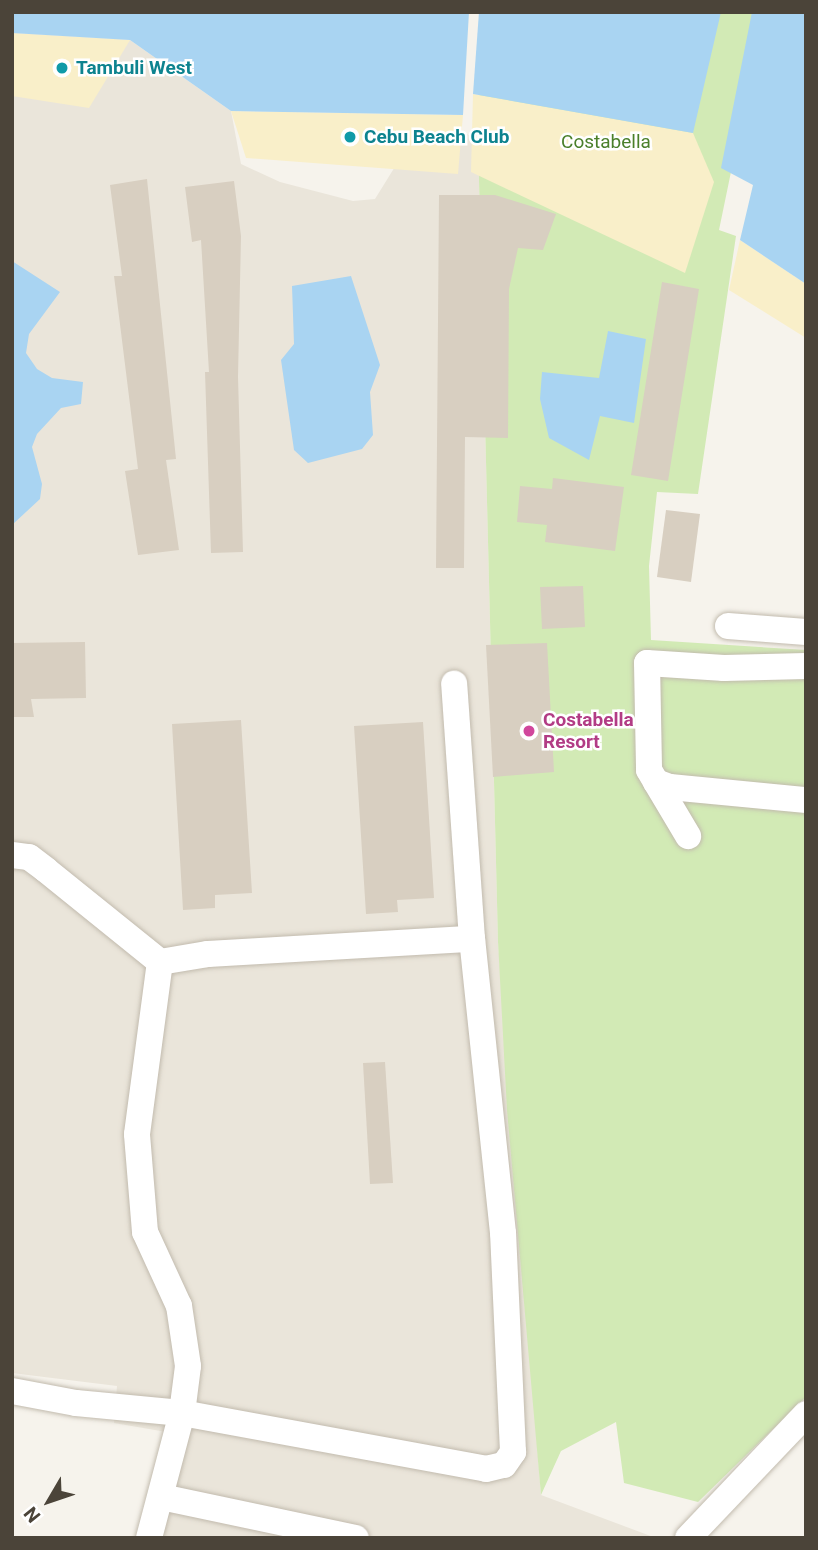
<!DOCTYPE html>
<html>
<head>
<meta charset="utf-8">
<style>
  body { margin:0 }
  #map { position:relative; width:818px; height:1550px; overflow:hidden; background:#f6f3ec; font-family:Roboto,sans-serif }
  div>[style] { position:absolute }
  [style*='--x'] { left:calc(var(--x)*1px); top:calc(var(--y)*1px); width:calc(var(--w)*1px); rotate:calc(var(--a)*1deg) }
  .residential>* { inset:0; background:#eae5da }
  .green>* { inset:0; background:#d2eab5 }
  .sand>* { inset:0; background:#f9efc9 }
  .water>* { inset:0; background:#a9d4f2 }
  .building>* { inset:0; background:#d8cfc1 }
  .roads { filter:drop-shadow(0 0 2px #c2bbae) drop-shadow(0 0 2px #c2bbae) }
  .minor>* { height:26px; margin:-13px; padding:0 13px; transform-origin:13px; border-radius:13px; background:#fff }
  .dots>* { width:19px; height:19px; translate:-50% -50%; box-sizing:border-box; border:4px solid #fff; border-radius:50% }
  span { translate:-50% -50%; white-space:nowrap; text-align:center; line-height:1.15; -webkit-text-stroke:5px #fff; paint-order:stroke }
  .culture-label { font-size:19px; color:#0d838f; font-weight:700 }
  .left { translate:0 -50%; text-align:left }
  .park-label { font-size:19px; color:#4a7f2a }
  .hotel-label { font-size:19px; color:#b23c85; font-weight:700 }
  .frame { position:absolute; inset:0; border:14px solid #4b4439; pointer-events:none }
  .north { position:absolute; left:14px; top:1466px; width:70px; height:70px; -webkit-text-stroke:5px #fff; paint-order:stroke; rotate:231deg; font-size:19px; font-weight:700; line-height:28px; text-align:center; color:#4b4439 }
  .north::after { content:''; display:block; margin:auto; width:24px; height:32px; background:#4b4439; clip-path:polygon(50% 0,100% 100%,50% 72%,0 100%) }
</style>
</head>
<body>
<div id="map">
  <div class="residential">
    <div style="clip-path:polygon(12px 33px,130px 40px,231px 111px,241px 164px,280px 182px,353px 201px,375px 199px,401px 157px,454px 126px,478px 141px,498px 942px,541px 1495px,656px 1538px,156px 1538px,184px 1435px,114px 1423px,117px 1386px,12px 1373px)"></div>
  </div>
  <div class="green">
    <div style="clip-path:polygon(482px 12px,764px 12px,719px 230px,736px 236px,698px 494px,657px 492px,649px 566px,651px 640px,806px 650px,806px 1397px,698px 1502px,624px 1483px,616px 1422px,561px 1451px,541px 1495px,507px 1110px,498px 942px,478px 141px)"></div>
  </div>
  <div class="sand">
    <div style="clip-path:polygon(12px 33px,130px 40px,89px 108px,12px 96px)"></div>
    <div style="clip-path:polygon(473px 94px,693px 133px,714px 182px,685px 273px,471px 172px)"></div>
    <div style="clip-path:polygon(231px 111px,463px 115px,458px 174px,246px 158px)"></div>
    <div style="clip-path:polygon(740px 240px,806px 284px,806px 338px,729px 290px)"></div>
  </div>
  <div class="water">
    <div style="clip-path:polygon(12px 12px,469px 12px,463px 115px,231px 111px,130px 40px,12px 33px)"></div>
    <div style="clip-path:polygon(479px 12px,721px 12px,693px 133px,473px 94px)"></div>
    <div style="clip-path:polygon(752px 12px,806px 12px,806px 284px,740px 240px,753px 185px,721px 168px)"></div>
    <div style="clip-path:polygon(12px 261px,60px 292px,29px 334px,26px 353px,37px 369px,52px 378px,83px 382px,81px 404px,61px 408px,37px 434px,32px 447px,42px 484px,40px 499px,12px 525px)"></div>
    <div style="clip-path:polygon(351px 276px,380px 365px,370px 392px,373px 435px,362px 449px,308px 463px,294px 450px,281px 360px,294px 344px,292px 286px)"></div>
    <div style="clip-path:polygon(608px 331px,646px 339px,634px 423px,600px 416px,589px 460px,549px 438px,540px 399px,542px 372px,599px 378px)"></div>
  </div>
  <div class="building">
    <div style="clip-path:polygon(147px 179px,176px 459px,166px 460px,179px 550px,138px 555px,125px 471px,138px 469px,114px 276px,122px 276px,110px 185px)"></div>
    <div style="clip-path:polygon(234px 181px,241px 236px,238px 377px,243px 552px,211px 553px,205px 372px,209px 372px,201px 240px,192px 242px,185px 187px)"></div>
    <div style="clip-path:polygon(439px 195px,495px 195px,556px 214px,543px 250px,518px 248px,509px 289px,508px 438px,465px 437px,464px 568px,436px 568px)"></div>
    <div style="clip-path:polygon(662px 282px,699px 289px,668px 481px,631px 475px)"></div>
    <div style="clip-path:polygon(553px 478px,624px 487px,615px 551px,545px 542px,547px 525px,517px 522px,520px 486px,552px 489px)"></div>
    <div style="clip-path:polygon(666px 510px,700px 514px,691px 582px,657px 577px)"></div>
    <div style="clip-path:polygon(583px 586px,585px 627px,542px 629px,540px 587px)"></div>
    <div style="clip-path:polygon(85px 642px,86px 698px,31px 699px,34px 717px,12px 717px,12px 643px)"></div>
    <div style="clip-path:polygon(547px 643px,554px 772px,493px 777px,486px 645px)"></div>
    <div style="clip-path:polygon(241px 720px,252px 893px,215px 895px,215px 908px,183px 910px,172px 724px)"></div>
    <div style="clip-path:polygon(423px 722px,434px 898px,397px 900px,398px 912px,366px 914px,354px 726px)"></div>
    <div style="clip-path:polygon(385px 1062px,393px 1183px,370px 1184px,363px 1063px)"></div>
  </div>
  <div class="roads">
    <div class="minor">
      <div style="--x:728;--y:626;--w:78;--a:4.4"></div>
      <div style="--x:806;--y:666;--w:82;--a:178.6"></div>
      <div style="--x:724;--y:668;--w:77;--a:-176.3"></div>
      <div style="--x:647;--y:663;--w:107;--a:88.9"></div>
      <div style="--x:649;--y:770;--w:14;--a:60"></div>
      <div style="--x:656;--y:782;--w:15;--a:20"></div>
      <div style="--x:670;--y:787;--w:137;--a:5.5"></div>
      <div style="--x:656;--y:782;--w:63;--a:59.3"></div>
      <div style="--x:12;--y:855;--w:17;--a:7"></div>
      <div style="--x:29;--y:857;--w:21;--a:37"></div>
      <div style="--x:46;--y:870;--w:146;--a:38.9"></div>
      <div style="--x:160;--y:962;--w:49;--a:-9.5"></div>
      <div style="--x:208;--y:954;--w:264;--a:-3.3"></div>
      <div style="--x:12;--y:1391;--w:65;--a:10.6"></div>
      <div style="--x:76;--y:1403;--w:106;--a:5.4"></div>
      <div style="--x:182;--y:1413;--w:309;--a:10.4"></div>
      <div style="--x:486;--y:1469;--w:18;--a:-13"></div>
      <div style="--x:504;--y:1465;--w:16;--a:-55"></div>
      <div style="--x:513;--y:1452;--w:219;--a:-92.6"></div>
      <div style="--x:503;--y:1233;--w:296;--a:-96"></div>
      <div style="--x:472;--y:939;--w:256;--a:-94"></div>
      <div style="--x:161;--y:1497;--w:199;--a:11.9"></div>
      <div style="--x:149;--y:1538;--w:129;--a:-75.2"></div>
      <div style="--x:182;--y:1413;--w:47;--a:-82.7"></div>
      <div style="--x:188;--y:1366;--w:61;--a:-98.5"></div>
      <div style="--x:179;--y:1306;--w:81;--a:-114.7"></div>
      <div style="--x:145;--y:1232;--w:98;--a:-94.7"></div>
      <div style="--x:137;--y:1134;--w:174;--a:-82.4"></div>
      <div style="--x:688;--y:1538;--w:171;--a:-46.4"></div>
    </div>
  </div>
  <div class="dots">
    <div style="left:62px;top:68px;background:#0f9aa8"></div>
    <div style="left:350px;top:137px;background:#0f9aa8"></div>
    <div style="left:529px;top:731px;background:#d1479c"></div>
  </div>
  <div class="culture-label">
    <span class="left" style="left:76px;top:68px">Tambuli West</span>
    <span class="left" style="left:364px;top:137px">Cebu Beach Club</span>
  </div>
  <div class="park-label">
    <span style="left:606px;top:142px">Costabella</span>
  </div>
  <div class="hotel-label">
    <span class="left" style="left:543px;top:731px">Costabella<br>Resort</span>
  </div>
  <div class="frame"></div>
  <div class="north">N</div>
</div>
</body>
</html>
